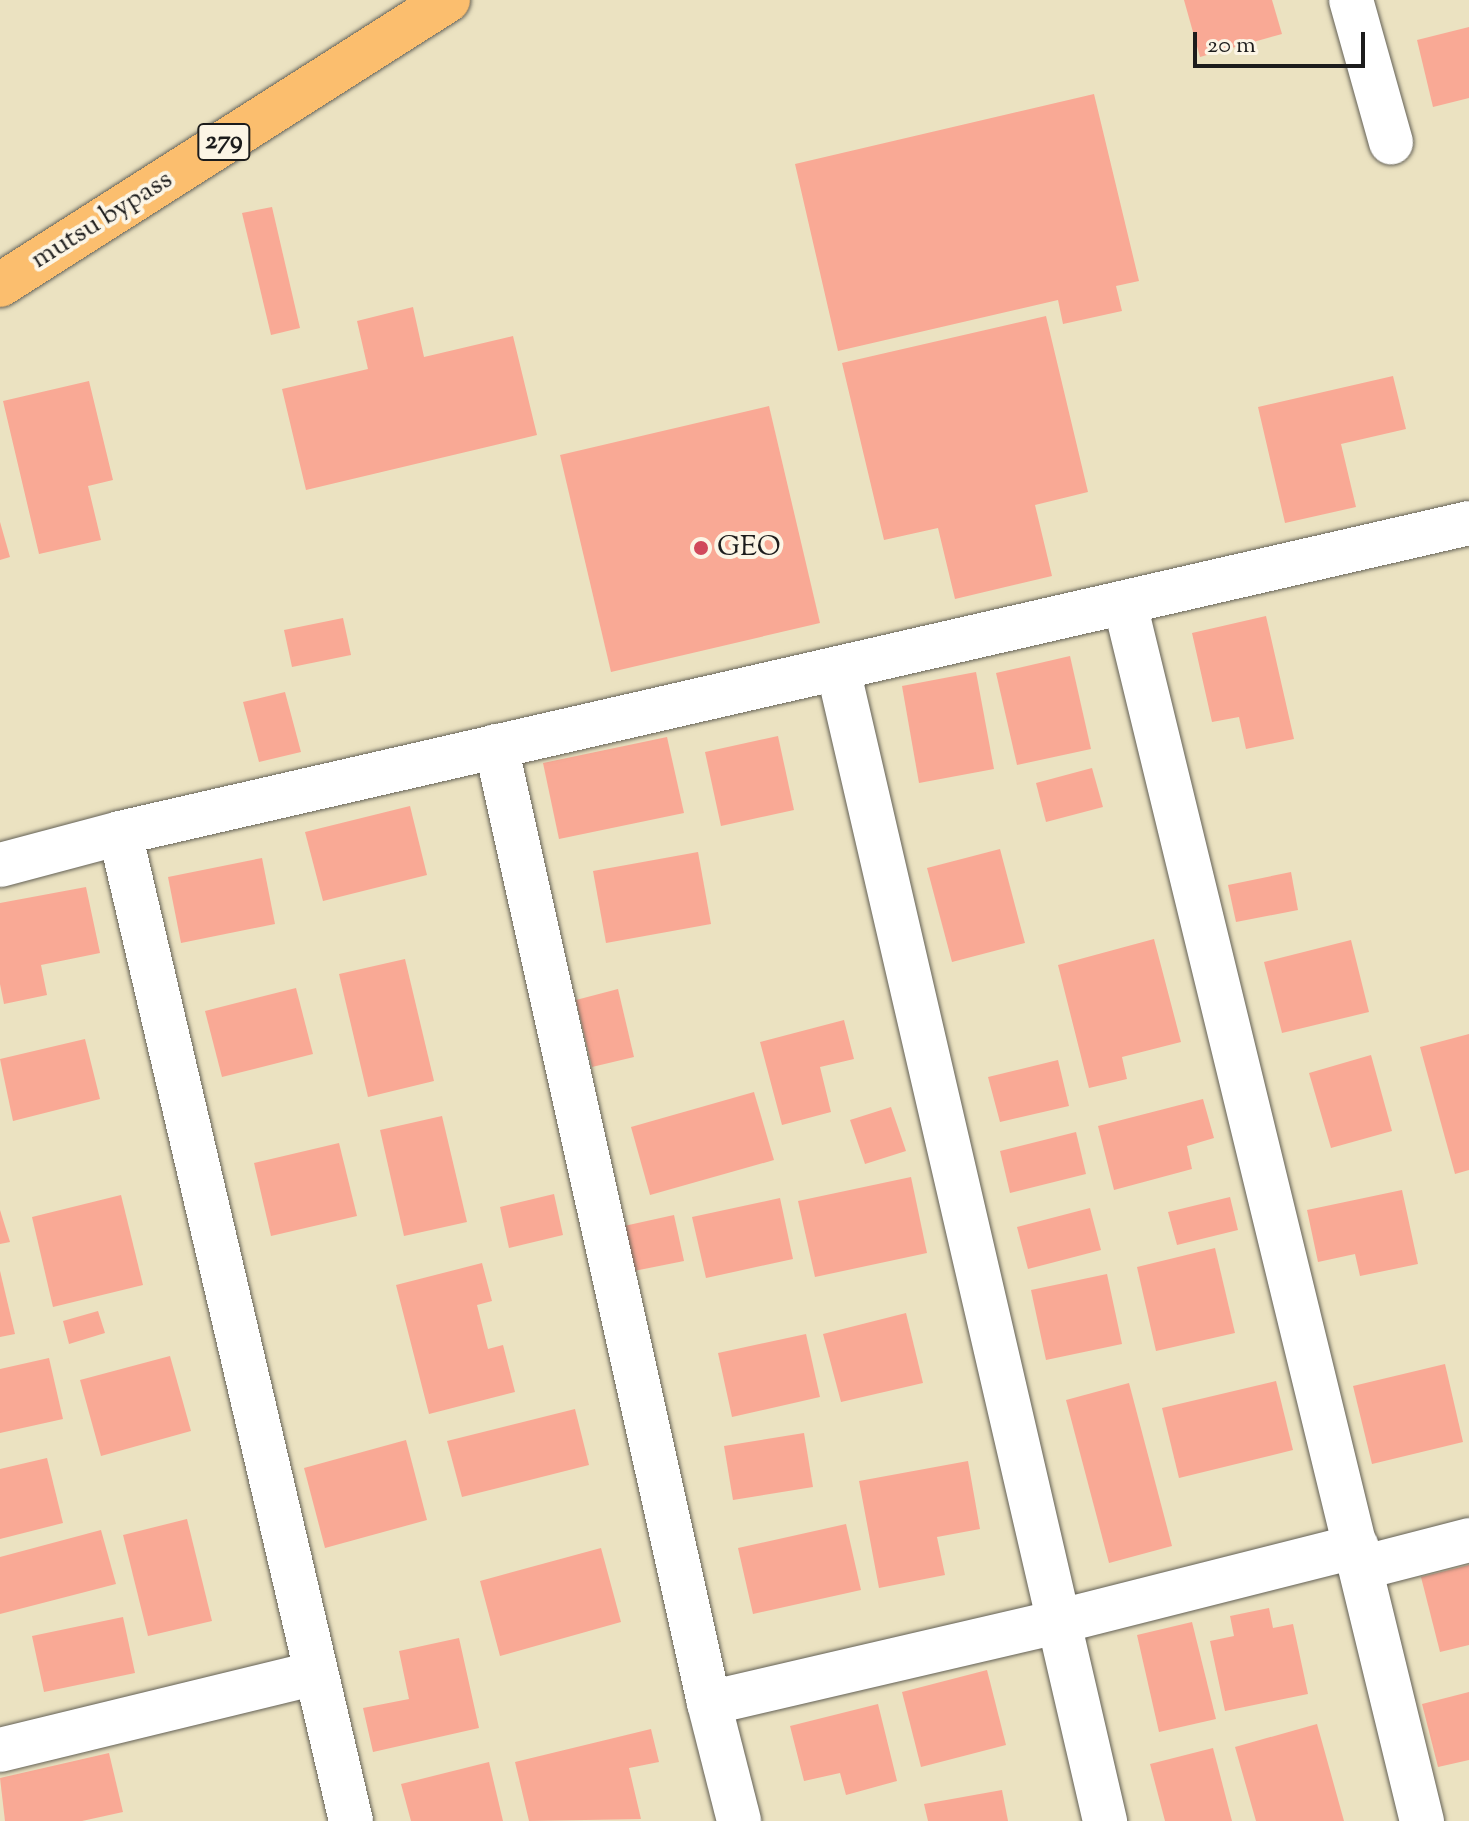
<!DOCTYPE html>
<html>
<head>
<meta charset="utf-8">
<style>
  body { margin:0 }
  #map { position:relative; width:1469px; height:1821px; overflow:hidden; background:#ebe2c1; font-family:"Sorts Mill Goudy",serif }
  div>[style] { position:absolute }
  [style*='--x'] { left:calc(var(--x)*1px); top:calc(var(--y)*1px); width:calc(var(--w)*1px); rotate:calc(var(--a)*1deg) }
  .building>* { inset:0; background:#f9a995 }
  .roads { filter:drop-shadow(0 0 2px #646156) drop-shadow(0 0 2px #646156) }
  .minor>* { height:44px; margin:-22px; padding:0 22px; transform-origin:22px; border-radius:22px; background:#fff }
  .highway>* { height:44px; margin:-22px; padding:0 22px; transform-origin:22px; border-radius:22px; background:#fbbe6e }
  .dots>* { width:22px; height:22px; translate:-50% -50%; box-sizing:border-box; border:4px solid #fcf5e5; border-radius:50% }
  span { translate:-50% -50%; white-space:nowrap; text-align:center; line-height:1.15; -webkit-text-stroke:8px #fcf5e5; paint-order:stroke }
  .shield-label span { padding:2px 6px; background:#fcf5e5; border:2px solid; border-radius:6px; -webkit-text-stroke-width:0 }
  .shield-label { font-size:26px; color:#1c1c1c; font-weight:700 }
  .street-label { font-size:28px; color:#1c1c1c }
  .poi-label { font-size:28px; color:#1c1c1c }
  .left { translate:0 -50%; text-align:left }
  .scale { position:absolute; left:1193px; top:32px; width:172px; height:36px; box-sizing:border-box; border:4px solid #1c1c1c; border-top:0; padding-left:10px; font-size:24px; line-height:28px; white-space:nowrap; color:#1c1c1c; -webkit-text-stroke:6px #fcf5e5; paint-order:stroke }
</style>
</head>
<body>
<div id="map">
  <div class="building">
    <div style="clip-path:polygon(1184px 0,1272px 0,1282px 34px,1200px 57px)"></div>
    <div style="clip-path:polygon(1469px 27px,1469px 98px,1433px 107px,1417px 40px)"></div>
    <div style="clip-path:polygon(1094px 94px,1139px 281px,1116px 286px,1122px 311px,1063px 324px,1058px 300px,838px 351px,795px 164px)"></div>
    <div style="clip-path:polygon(272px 207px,300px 328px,271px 335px,242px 213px)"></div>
    <div style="clip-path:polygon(413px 307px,424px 357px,513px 336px,537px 435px,306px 490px,282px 389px,368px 369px,357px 321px)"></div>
    <div style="clip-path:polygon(1046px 316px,1088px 492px,1035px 505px,1052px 576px,955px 599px,938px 528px,884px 540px,842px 363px)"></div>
    <div style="clip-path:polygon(1393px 376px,1406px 429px,1341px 444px,1356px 507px,1285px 523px,1258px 407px)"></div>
    <div style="clip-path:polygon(89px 381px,113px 480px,88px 486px,101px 540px,39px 554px,3px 401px)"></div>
    <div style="clip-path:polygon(769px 406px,820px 623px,611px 672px,560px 455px)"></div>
    <div style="clip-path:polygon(0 522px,10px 557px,0 560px)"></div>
    <div style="clip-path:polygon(1266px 616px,1294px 739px,1246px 749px,1239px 717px,1212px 722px,1192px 633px)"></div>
    <div style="clip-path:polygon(343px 618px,351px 655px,292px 667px,284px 630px)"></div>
    <div style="clip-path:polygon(1070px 656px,1091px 749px,1017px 765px,996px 673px)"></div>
    <div style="clip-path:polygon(976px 672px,994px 769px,919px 783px,902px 686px)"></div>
    <div style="clip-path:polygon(285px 692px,301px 752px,259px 762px,243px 702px)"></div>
    <div style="clip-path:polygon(778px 736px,794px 810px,721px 826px,705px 752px)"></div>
    <div style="clip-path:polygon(667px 737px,684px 813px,559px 839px,543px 763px)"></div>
    <div style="clip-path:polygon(1092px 768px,1103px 807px,1046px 822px,1036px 783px)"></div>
    <div style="clip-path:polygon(410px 806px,427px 875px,323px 901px,305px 832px)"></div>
    <div style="clip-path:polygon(1000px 849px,1025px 943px,952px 962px,927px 868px)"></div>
    <div style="clip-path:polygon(698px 852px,711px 924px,606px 943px,593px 871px)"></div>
    <div style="clip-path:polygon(262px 858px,275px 924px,181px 943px,168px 877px)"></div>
    <div style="clip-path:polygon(1291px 872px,1298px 910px,1236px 922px,1228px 885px)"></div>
    <div style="clip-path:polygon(86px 887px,100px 953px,41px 965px,47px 995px,4px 1004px,0 984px,0 903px)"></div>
    <div style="clip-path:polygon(1154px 939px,1181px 1042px,1122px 1057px,1127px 1079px,1089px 1088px,1058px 965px)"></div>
    <div style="clip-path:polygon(1351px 940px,1369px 1012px,1282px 1033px,1264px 962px)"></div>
    <div style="clip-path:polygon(405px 959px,434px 1081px,368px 1097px,339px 974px)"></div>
    <div style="clip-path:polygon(296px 988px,313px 1054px,222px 1077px,205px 1011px)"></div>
    <div style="clip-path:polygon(618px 989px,634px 1057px,592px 1067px,576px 1000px)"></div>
    <div style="clip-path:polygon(844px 1020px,854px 1059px,820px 1067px,831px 1112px,782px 1125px,760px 1042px)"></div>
    <div style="clip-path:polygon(1469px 1034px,1469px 1170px,1455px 1174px,1420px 1047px)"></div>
    <div style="clip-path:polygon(85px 1039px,100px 1099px,13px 1121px,0 1059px)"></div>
    <div style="clip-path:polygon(1371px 1055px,1392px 1131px,1331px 1148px,1309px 1073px)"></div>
    <div style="clip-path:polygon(1058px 1060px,1069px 1106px,1000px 1122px,988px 1077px)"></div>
    <div style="clip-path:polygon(754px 1092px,774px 1160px,650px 1195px,631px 1127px)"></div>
    <div style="clip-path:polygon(1203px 1099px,1214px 1138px,1187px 1146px,1192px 1169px,1114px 1190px,1098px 1126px)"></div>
    <div style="clip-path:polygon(891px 1107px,906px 1151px,865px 1164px,850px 1120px)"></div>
    <div style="clip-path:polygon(442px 1116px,467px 1222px,404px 1236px,380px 1130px)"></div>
    <div style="clip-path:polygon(1076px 1132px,1086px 1174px,1010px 1193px,1000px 1151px)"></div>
    <div style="clip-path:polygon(339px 1143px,357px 1216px,271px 1236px,254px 1163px)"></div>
    <div style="clip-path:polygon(911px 1177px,927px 1253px,815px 1277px,798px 1201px)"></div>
    <div style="clip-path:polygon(1402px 1190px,1418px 1264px,1360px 1276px,1355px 1254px,1318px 1262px,1307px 1210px)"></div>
    <div style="clip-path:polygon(554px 1194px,563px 1235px,509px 1248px,500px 1207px)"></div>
    <div style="clip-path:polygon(121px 1195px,143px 1285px,53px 1307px,32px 1217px)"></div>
    <div style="clip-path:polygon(1230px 1197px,1238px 1230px,1177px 1245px,1168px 1212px)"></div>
    <div style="clip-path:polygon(780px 1198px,793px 1259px,706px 1278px,692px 1217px)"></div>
    <div style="clip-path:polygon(1090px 1208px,1101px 1250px,1028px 1269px,1017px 1227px)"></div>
    <div style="clip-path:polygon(0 1210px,10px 1242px,0 1244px)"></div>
    <div style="clip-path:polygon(674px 1215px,684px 1261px,634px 1271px,624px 1226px)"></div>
    <div style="clip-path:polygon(1215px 1248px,1235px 1333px,1156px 1351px,1137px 1267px)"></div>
    <div style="clip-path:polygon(482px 1263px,492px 1301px,477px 1305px,488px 1349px,503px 1345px,515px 1392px,429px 1414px,396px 1285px)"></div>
    <div style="clip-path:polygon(0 1271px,15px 1334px,0 1337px)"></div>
    <div style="clip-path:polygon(1107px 1274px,1122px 1344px,1046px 1360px,1031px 1290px)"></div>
    <div style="clip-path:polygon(98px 1311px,105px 1333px,69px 1344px,63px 1321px)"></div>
    <div style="clip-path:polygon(906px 1313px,923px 1383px,841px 1402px,823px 1334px)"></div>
    <div style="clip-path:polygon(806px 1334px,820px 1397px,732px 1417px,718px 1353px)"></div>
    <div style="clip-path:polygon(170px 1356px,191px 1431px,101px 1456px,80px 1380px)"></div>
    <div style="clip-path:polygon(49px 1358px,63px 1419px,0 1433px,0 1369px)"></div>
    <div style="clip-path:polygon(1445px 1364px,1463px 1442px,1372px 1464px,1353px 1386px)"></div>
    <div style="clip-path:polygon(1276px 1381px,1293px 1450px,1179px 1478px,1162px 1408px)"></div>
    <div style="clip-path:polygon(1129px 1383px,1172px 1546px,1109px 1563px,1066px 1400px)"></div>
    <div style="clip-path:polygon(575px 1409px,589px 1465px,462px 1497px,447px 1441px)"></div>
    <div style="clip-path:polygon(804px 1433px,813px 1487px,733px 1500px,724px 1446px)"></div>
    <div style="clip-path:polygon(406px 1440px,427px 1520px,325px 1548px,304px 1468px)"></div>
    <div style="clip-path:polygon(47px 1458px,63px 1523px,0 1539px,0 1469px)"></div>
    <div style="clip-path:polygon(968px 1461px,980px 1529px,937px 1537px,945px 1575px,879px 1588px,859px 1481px)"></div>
    <div style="clip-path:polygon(187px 1519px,212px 1621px,148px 1636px,123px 1535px)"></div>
    <div style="clip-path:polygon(846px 1524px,861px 1590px,753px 1614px,738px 1548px)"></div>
    <div style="clip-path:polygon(101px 1530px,116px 1584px,0 1614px,0 1557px)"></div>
    <div style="clip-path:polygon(601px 1548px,621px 1622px,500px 1656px,480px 1581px)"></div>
    <div style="clip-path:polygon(1469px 1565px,1469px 1645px,1440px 1652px,1421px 1577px)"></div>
    <div style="clip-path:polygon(1269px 1608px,1273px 1628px,1293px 1624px,1308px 1694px,1225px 1711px,1210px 1641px,1234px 1636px,1230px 1616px)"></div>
    <div style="clip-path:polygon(123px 1617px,135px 1673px,44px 1692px,32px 1636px)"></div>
    <div style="clip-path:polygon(1192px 1622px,1216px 1719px,1159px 1732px,1137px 1635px)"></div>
    <div style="clip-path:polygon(459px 1638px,479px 1728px,373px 1752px,363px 1708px,409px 1699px,399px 1651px)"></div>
    <div style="clip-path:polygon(987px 1670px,1006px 1745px,921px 1767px,902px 1692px)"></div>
    <div style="clip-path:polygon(1469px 1692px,1469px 1760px,1438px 1767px,1422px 1704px)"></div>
    <div style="clip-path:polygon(878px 1704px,897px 1781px,846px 1795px,840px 1773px,804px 1781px,790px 1726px)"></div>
    <div style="clip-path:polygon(1317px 1724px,1344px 1821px,1256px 1821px,1235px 1747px)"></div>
    <div style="clip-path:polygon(651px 1729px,659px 1762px,629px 1768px,641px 1819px,529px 1821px,515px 1762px)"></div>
    <div style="clip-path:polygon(1213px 1748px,1232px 1821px,1165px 1821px,1150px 1764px)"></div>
    <div style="clip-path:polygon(109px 1753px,123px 1812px,82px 1821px,5px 1821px,0 1778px)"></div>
    <div style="clip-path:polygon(489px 1762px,503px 1821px,411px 1821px,401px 1784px)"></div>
    <div style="clip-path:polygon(1002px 1790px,1008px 1821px,928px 1821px,924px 1804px)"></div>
  </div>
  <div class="roads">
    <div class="minor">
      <div style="--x:1351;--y:0;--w:148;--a:74.3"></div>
      <div style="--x:1125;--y:604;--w:1253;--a:76.29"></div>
      <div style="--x:838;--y:669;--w:1183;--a:76.95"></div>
      <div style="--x:496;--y:746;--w:980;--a:77.45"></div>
      <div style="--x:709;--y:1703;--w:122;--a:75.7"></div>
      <div style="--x:120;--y:833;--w:1015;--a:76.84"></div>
      <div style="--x:0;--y:865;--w:124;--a:-14.9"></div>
      <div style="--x:120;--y:833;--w:1384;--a:-12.94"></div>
      <div style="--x:1361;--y:1568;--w:112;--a:-14.5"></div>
      <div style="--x:709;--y:1703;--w:357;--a:-13.1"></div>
      <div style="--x:1057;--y:1622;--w:309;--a:-14.2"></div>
      <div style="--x:0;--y:1750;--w:324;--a:-13.7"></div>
    </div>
    <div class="highway">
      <div style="--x:0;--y:285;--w:531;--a:-32.46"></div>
    </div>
  </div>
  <div class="dots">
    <div style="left:701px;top:548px;background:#d1495b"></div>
  </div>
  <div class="shield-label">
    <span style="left:224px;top:142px">279</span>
  </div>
  <div class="street-label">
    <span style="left:102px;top:220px;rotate:-32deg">mutsu bypass</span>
  </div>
  <div class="poi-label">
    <span class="left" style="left:717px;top:548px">GEO</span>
  </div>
  <div class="scale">20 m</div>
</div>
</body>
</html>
